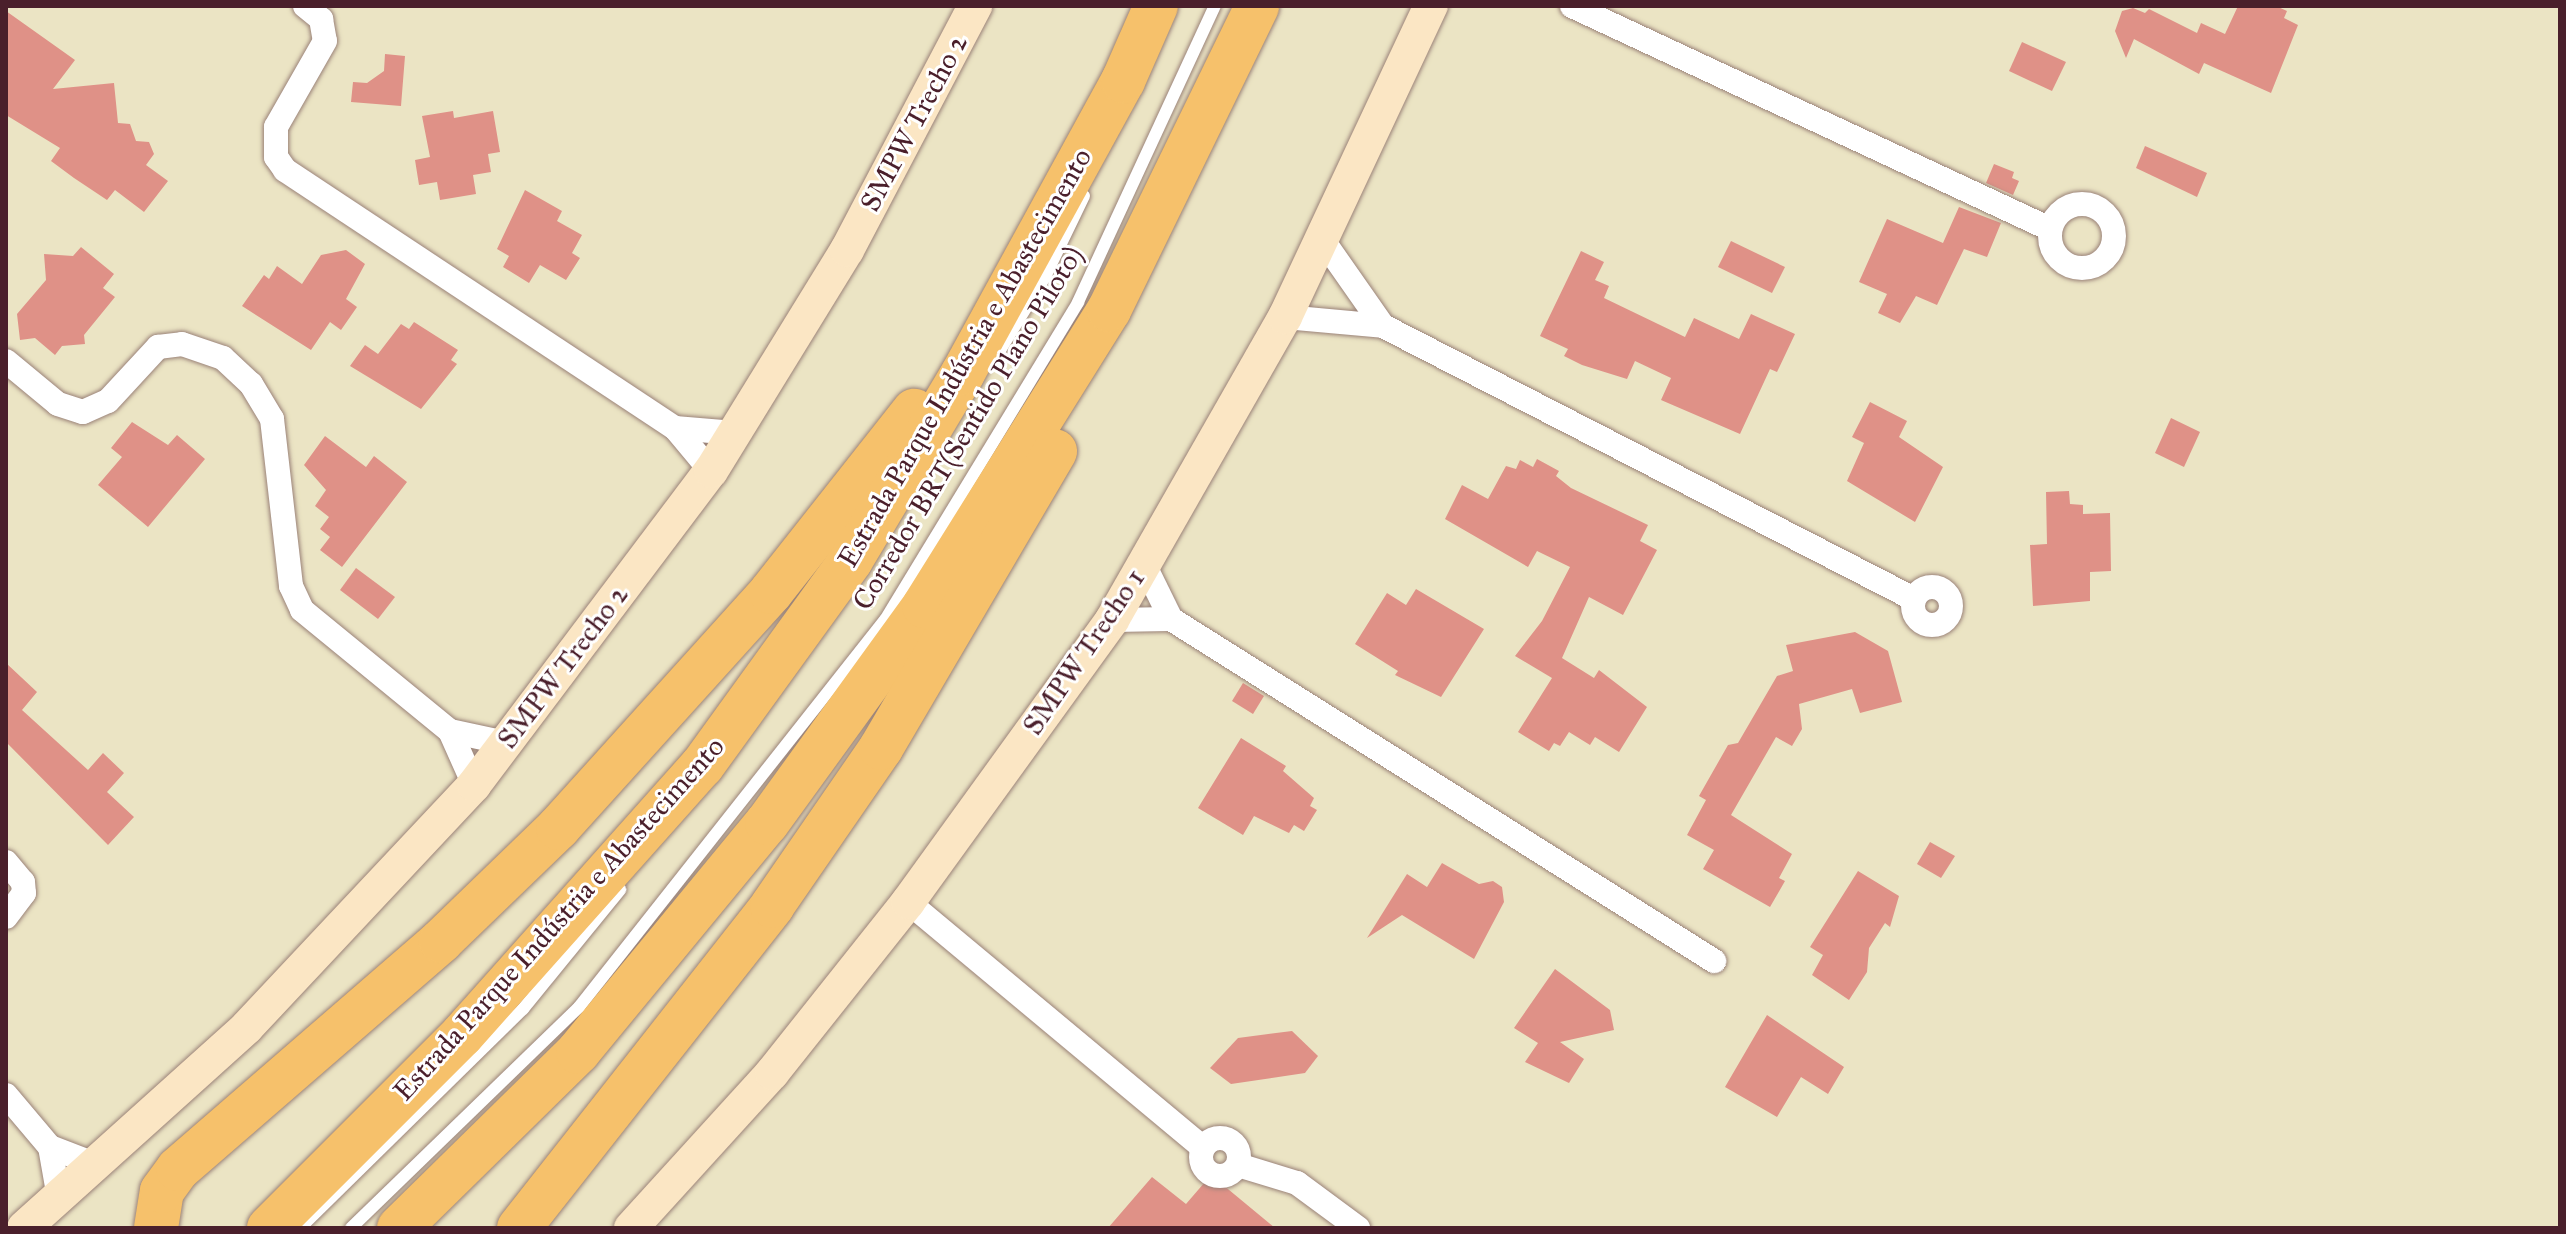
<!DOCTYPE html>
<html>
<head>
<meta charset="utf-8">
<style>
  body { margin:0 }
  #map { position:relative; width:2566px; height:1234px; overflow:hidden; background:#ebe4c4; font-family:"IM FELL Great Primer",serif }
  div>[style] { position:absolute }
  [style*='--x'] { left:calc(var(--x)*1px); top:calc(var(--y)*1px); width:calc(var(--w)*1px); rotate:calc(var(--a)*1deg) }
  .building>* { inset:0; background:#df9187 }
  .roads { filter:drop-shadow(0 0 2px #9a8278) drop-shadow(0 0 2px #9a8278) }
  .lane>* { height:12px; margin:-6px; padding:0 6px; transform-origin:6px; border-radius:6px; background:#fff }
  .street>* { height:24px; margin:-12px; padding:0 12px; transform-origin:12px; border-radius:12px; background:#fff }
  .street>.ring { margin:-12px; padding:0; box-sizing:content-box; background:none; border:24px solid #fff; border-radius:50% }
  .secondary>* { height:34px; margin:-17px; padding:0 17px; transform-origin:17px; border-radius:17px; background:#fbe6c4 }
  .highway>* { height:44px; margin:-22px; padding:0 22px; transform-origin:22px; border-radius:22px; background:#f6c16b }
  span { translate:-50% -50%; white-space:nowrap; text-align:center; line-height:1.15; -webkit-text-stroke:6px #fff; paint-order:stroke }
  .street-label { font-size:28px; color:#4a1f2b }
  .frame { position:absolute; inset:0; border:8px solid #4a1f2b; pointer-events:none }
</style>
</head>
<body>
<div id="map">
  <div class="building">
    <div style="clip-path:polygon(2238px 6px,2276px 6px,2287px 11px,2284px 18px,2298px 25px,2271px 93px,2204px 63px,2199px 74px,2134px 39px,2126px 58px,2115px 31px,2122px 11px,2133px 8px,2145px 13px,2149px 9px,2197px 33px,2201px 23px,2225px 34px)"></div>
    <div style="clip-path:polygon(6px 11px,75px 60px,53px 89px,114px 83px,118px 123px,130px 124px,136px 141px,149px 142px,154px 154px,146px 165px,168px 181px,144px 212px,115px 190px,107px 200px,74px 178px,51px 161px,60px 148px,6px 115px)"></div>
    <div style="clip-path:polygon(2022px 42px,2066px 62px,2052px 91px,2009px 71px)"></div>
    <div style="clip-path:polygon(385px 54px,405px 56px,401px 106px,351px 102px,353px 82px,367px 83px,384px 71px)"></div>
    <div style="clip-path:polygon(453px 111px,454px 118px,493px 111px,500px 152px,488px 154px,491px 172px,473px 175px,476px 194px,440px 200px,437px 182px,419px 185px,415px 160px,430px 157px,422px 116px)"></div>
    <div style="clip-path:polygon(2145px 146px,2207px 173px,2197px 197px,2136px 168px)"></div>
    <div style="clip-path:polygon(1994px 164px,2014px 172px,2012px 178px,2019px 181px,2013px 195px,1986px 183px)"></div>
    <div style="clip-path:polygon(525px 190px,562px 211px,557px 221px,582px 235px,572px 253px,580px 258px,566px 280px,540px 265px,529px 283px,503px 267px,509px 256px,497px 249px)"></div>
    <div style="clip-path:polygon(1959px 207px,2001px 223px,1987px 257px,1964px 249px,1937px 305px,1916px 296px,1900px 323px,1878px 313px,1887px 294px,1859px 282px,1887px 219px,1943px 243px)"></div>
    <div style="clip-path:polygon(1731px 241px,1785px 267px,1772px 293px,1718px 267px)"></div>
    <div style="clip-path:polygon(81px 247px,114px 274px,103px 288px,115px 297px,84px 335px,85px 344px,62px 346px,55px 355px,35px 338px,20px 340px,17px 314px,46px 280px,44px 254px,73px 256px)"></div>
    <div style="clip-path:polygon(346px 250px,365px 264px,346px 299px,357px 307px,341px 330px,330px 322px,311px 350px,242px 306px,264px 275px,269px 279px,277px 266px,302px 284px,321px 255px)"></div>
    <div style="clip-path:polygon(1581px 251px,1604px 262px,1595px 280px,1609px 286px,1604px 298px,1685px 337px,1694px 318px,1739px 339px,1751px 314px,1795px 334px,1777px 372px,1770px 369px,1740px 434px,1661px 400px,1671px 378px,1635px 361px,1627px 379px,1582px 365px,1564px 356px,1568px 349px,1540px 336px)"></div>
    <div style="clip-path:polygon(414px 322px,458px 350px,451px 360px,457px 364px,421px 409px,350px 366px,365px 345px,378px 354px,401px 324px,409px 329px)"></div>
    <div style="clip-path:polygon(1870px 402px,1907px 421px,1899px 437px,1943px 467px,1915px 522px,1847px 481px,1864px 443px,1852px 437px)"></div>
    <div style="clip-path:polygon(2171px 418px,2200px 432px,2184px 467px,2155px 453px)"></div>
    <div style="clip-path:polygon(132px 422px,168px 445px,177px 435px,205px 459px,148px 527px,98px 485px,122px 457px,111px 448px)"></div>
    <div style="clip-path:polygon(325px 436px,366px 467px,374px 456px,407px 482px,342px 567px,320px 550px,330px 537px,320px 529px,329px 517px,315px 506px,326px 490px,304px 465px)"></div>
    <div style="clip-path:polygon(1537px 459px,1559px 471px,1556px 476px,1571px 488px,1648px 525px,1640px 541px,1657px 550px,1623px 615px,1589px 597px,1562px 658px,1594px 678px,1599px 670px,1647px 707px,1619px 752px,1595px 737px,1590px 745px,1569px 732px,1560px 746px,1554px 743px,1549px 751px,1518px 732px,1552px 678px,1515px 656px,1542px 621px,1570px 567px,1537px 551px,1528px 567px,1445px 519px,1462px 485px,1488px 499px,1506px 466px,1516px 469px,1520px 460px,1533px 467px)"></div>
    <div style="clip-path:polygon(2069px 491px,2070px 504px,2083px 505px,2083px 514px,2110px 513px,2111px 571px,2090px 572px,2090px 601px,2033px 606px,2030px 545px,2047px 544px,2046px 492px)"></div>
    <div style="clip-path:polygon(356px 568px,395px 597px,378px 619px,340px 590px)"></div>
    <div style="clip-path:polygon(1416px 589px,1484px 629px,1441px 697px,1395px 675px,1398px 671px,1355px 644px,1387px 593px,1406px 605px)"></div>
    <div style="clip-path:polygon(1855px 632px,1888px 651px,1902px 702px,1860px 713px,1852px 689px,1799px 704px,1802px 729px,1792px 746px,1776px 737px,1731px 815px,1792px 854px,1779px 878px,1785px 881px,1770px 907px,1703px 869px,1714px 850px,1687px 835px,1706px 800px,1699px 796px,1728px 745px,1738px 743px,1777px 676px,1793px 671px,1786px 645px)"></div>
    <div style="clip-path:polygon(6px 663px,37px 692px,22px 710px,88px 770px,103px 753px,124px 773px,107px 792px,134px 817px,108px 845px,6px 742px)"></div>
    <div style="clip-path:polygon(1243px 683px,1264px 696px,1253px 714px,1232px 701px)"></div>
    <div style="clip-path:polygon(1241px 738px,1286px 766px,1283px 771px,1314px 798px,1310px 806px,1317px 810px,1304px 831px,1294px 825px,1289px 833px,1254px 816px,1243px 835px,1198px 808px)"></div>
    <div style="clip-path:polygon(1930px 842px,1955px 856px,1941px 878px,1917px 864px)"></div>
    <div style="clip-path:polygon(1442px 863px,1479px 884px,1493px 881px,1502px 887px,1504px 902px,1474px 959px,1402px 915px,1367px 938px,1407px 874px,1427px 887px)"></div>
    <div style="clip-path:polygon(1858px 871px,1899px 896px,1890px 927px,1885px 923px,1869px 948px,1867px 972px,1849px 1000px,1812px 975px,1823px 955px,1810px 947px)"></div>
    <div style="clip-path:polygon(1555px 969px,1610px 1010px,1614px 1030px,1560px 1042px,1584px 1059px,1569px 1083px,1525px 1062px,1538px 1043px,1514px 1028px)"></div>
    <div style="clip-path:polygon(1767px 1015px,1844px 1067px,1828px 1094px,1801px 1077px,1777px 1117px,1725px 1087px)"></div>
    <div style="clip-path:polygon(1292px 1031px,1318px 1056px,1305px 1073px,1231px 1084px,1210px 1068px,1238px 1038px)"></div>
    <div style="clip-path:polygon(1211px 1175px,1275px 1228px,1108px 1228px,1152px 1177px,1186px 1204px)"></div>
  </div>
  <div class="roads">
    <div class="lane">
      <div style="--x:997;--y:355;--w:92;--a:-58.4"></div>
      <div style="--x:1045;--y:277;--w:90;--a:-64.3"></div>
      <div style="--x:300;--y:1228;--w:313;--a:-44.5"></div>
      <div style="--x:523;--y:1009;--w:154;--a:-50.8"></div>
      <div style="--x:351;--y:1228;--w:318;--a:-44.1"></div>
      <div style="--x:579;--y:1007;--w:493;--a:-51.7"></div>
      <div style="--x:885;--y:620;--w:372;--a:-58.7"></div>
      <div style="--x:1078;--y:302;--w:326;--a:-65.2"></div>
    </div>
    <div class="street">
      <div style="--x:305;--y:6;--w:21;--a:39"></div>
      <div style="--x:321;--y:19;--w:22;--a:80"></div>
      <div style="--x:325;--y:41;--w:99;--a:119.7"></div>
      <div style="--x:276;--y:127;--w:30;--a:90"></div>
      <div style="--x:276;--y:157;--w:16;--a:55"></div>
      <div style="--x:285;--y:170;--w:468;--a:33.5"></div>
      <div style="--x:675;--y:428;--w:56;--a:50.1"></div>
      <div style="--x:1572;--y:6;--w:527;--a:25.01"></div>
      <div class="ring" style="left:2050px;top:204px;width:40px;height:40px"></div>
      <div style="--x:1322;--y:239;--w:106;--a:55"></div>
      <div style="--x:1285;--y:317;--w:98;--a:5.2"></div>
      <div style="--x:1383;--y:326;--w:597;--a:27.21"></div>
      <div style="--x:6;--y:361;--w:67;--a:39.6"></div>
      <div style="--x:58;--y:404;--w:26;--a:18"></div>
      <div style="--x:83;--y:412;--w:27;--a:-24"></div>
      <div style="--x:108;--y:401;--w:74;--a:-47.2"></div>
      <div style="--x:158;--y:347;--w:24;--a:-7"></div>
      <div style="--x:182;--y:344;--w:43;--a:18.9"></div>
      <div style="--x:223;--y:358;--w:38;--a:43"></div>
      <div style="--x:251;--y:384;--w:41;--a:59"></div>
      <div style="--x:272;--y:419;--w:168;--a:83.5"></div>
      <div style="--x:291;--y:586;--w:26;--a:65"></div>
      <div style="--x:302;--y:610;--w:191;--a:39.3"></div>
      <div style="--x:450;--y:731;--w:57;--a:12.1"></div>
      <div style="--x:675;--y:428;--w:60;--a:4.8"></div>
      <div style="--x:1144;--y:564;--w:61;--a:63.9"></div>
      <div style="--x:1171;--y:619;--w:642;--a:32.2"></div>
      <div class="ring" style="left:1913px;top:587px;width:14px;height:14px"></div>
      <div style="--x:1112;--y:620;--w:59;--a:-1"></div>
      <div style="--x:450;--y:731;--w:59;--a:66"></div>
      <div style="--x:6;--y:862;--w:26;--a:50"></div>
      <div style="--x:23;--y:882;--w:11;--a:85"></div>
      <div style="--x:24;--y:893;--w:30;--a:127"></div>
      <div style="--x:908;--y:902;--w:384;--a:39.8"></div>
      <div style="--x:6;--y:1095;--w:68;--a:49.8"></div>
      <div style="--x:50;--y:1147;--w:52;--a:80"></div>
      <div class="ring" style="left:1201px;top:1138px;width:14px;height:14px"></div>
      <div style="--x:50;--y:1147;--w:50;--a:21"></div>
      <div style="--x:1238;--y:1165;--w:62;--a:17"></div>
      <div style="--x:1297;--y:1183;--w:76;--a:36.4"></div>
    </div>
    <div class="secondary">
      <div style="--x:24;--y:1228;--w:300;--a:-42"></div>
      <div style="--x:247;--y:1027;--w:332;--a:-46.8"></div>
      <div style="--x:474;--y:785;--w:393;--a:-53"></div>
      <div style="--x:711;--y:471;--w:259;--a:-58.4"></div>
      <div style="--x:847;--y:250;--w:276;--a:-62.3"></div>
      <div style="--x:631;--y:1228;--w:210;--a:-47.7"></div>
      <div style="--x:772;--y:1073;--w:218;--a:-51.5"></div>
      <div style="--x:908;--y:902;--w:348;--a:-54.1"></div>
      <div style="--x:1112;--y:620;--w:349;--a:-60.3"></div>
      <div style="--x:1285;--y:317;--w:344;--a:-64.9"></div>
    </div>
    <div class="highway">
      <div style="--x:156;--y:1228;--w:37;--a:-81"></div>
      <div style="--x:162;--y:1191;--w:27;--a:-54"></div>
      <div style="--x:178;--y:1169;--w:348;--a:-40.9"></div>
      <div style="--x:441;--y:941;--w:163;--a:-44"></div>
      <div style="--x:558;--y:828;--w:318;--a:-47.9"></div>
      <div style="--x:771;--y:592;--w:231;--a:-51.7"></div>
      <div style="--x:269;--y:1228;--w:273;--a:-45"></div>
      <div style="--x:462;--y:1035;--w:361;--a:-48.3"></div>
      <div style="--x:702;--y:766;--w:254;--a:-54.1"></div>
      <div style="--x:851;--y:560;--w:218;--a:-59.1"></div>
      <div style="--x:963;--y:373;--w:333;--a:-61.3"></div>
      <div style="--x:1123;--y:81;--w:82;--a:-66.3"></div>
      <div style="--x:399;--y:1228;--w:251;--a:-44.5"></div>
      <div style="--x:578;--y:1052;--w:297;--a:-50.5"></div>
      <div style="--x:767;--y:823;--w:268;--a:-54.1"></div>
      <div style="--x:924;--y:606;--w:349;--a:-58"></div>
      <div style="--x:1109;--y:310;--w:338;--a:-64"></div>
      <div style="--x:519;--y:1228;--w:410;--a:-51.8"></div>
      <div style="--x:772;--y:906;--w:192;--a:-55.4"></div>
      <div style="--x:881;--y:748;--w:344;--a:-59.6"></div>
    </div>
  </div>
  <div class="street-label">
    <span style="left:914px;top:123px;rotate:-62deg">SMPW Trecho 2</span>
    <span style="left:965px;top:358px;rotate:-60deg">Estrada Parque Indústria e Abastecimento</span>
    <span style="left:968px;top:428px;rotate:-59deg">Corredor BRT(Sentido Plano Piloto)</span>
    <span style="left:1084px;top:652px;rotate:-56deg">SMPW Trecho 1</span>
    <span style="left:563px;top:667px;rotate:-53deg">SMPW Trecho 2</span>
    <span style="left:559px;top:919px;rotate:-48deg">Estrada Parque Indústria e Abastecimento</span>
  </div>
  <div class="frame"></div>
</div>
</body>
</html>
